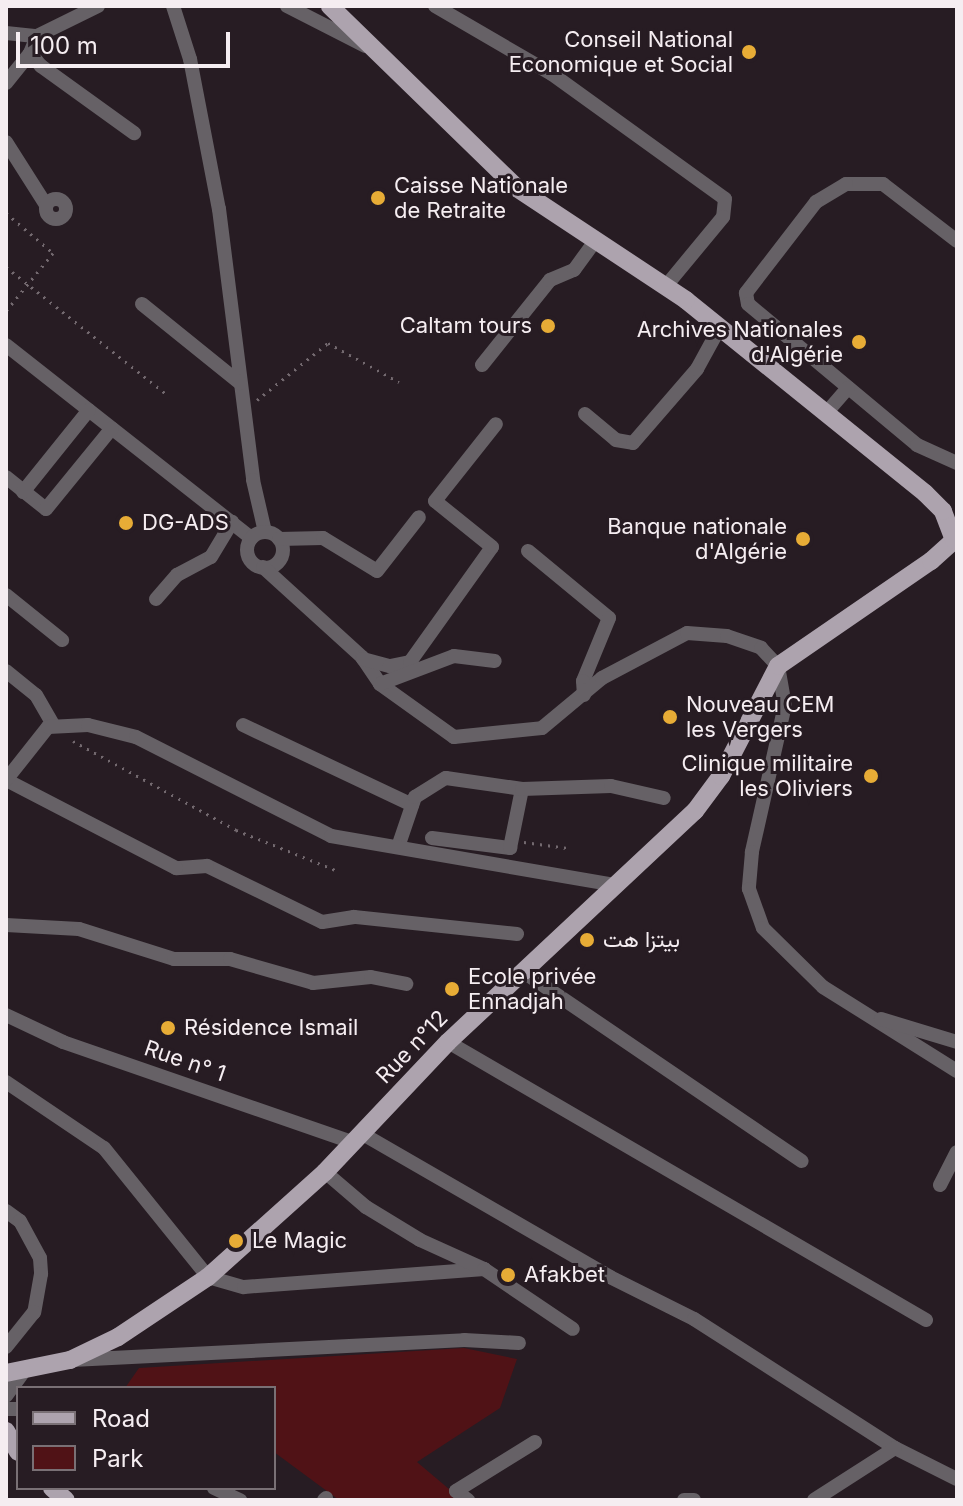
<!DOCTYPE html>
<html>
<head>
<meta charset="utf-8">
<style>
  body { margin:0 }
  #map { position:relative; width:963px; height:1506px; overflow:hidden; background:#271c23; font-family:Inter,Vazirmatn,sans-serif }
  div>[style] { position:absolute }
  [style*='--x'] { left:calc(var(--x)*1px); top:calc(var(--y)*1px); width:calc(var(--w)*1px); rotate:calc(var(--a)*1deg) }
  .green>* { inset:0; background:#501216 }
  .path>* { height:3px; margin-top:-1.5px; transform-origin:0; background:repeating-linear-gradient(90deg,#73696f 0 2px,transparent 0 8px) }
  .minor>* { height:14px; margin:-7px; padding:0 7px; transform-origin:7px; border-radius:7px; background:#666166 }
  .minor>.ring { margin:-7px; padding:0; box-sizing:content-box; background:none; border:14px solid #666166; border-radius:50% }
  .major>* { height:18px; margin:-9px; padding:0 9px; transform-origin:9px; border-radius:9px; background:#ada3ae }
  .dots>* { width:22px; height:22px; translate:-50% -50%; box-sizing:border-box; border:4px solid #271c23; border-radius:50% }
  span { translate:-50% -50%; white-space:nowrap; text-align:center; line-height:1.15; -webkit-text-stroke:6px #271c23; paint-order:stroke }
  .poi-label { font-size:22px; color:#f5edf1 }
  .right { translate:-100% -50%; text-align:right }
  .left { translate:0 -50%; text-align:left }
  .street-label { font-size:22px; color:#f5edf1 }
  .frame { position:absolute; inset:0; border:8px solid #f5edf1; pointer-events:none }
  .legend { position:absolute; left:16px; top:1386px; width:260px; height:104px; box-sizing:border-box; background:#271c23; border:2px solid #797075; margin:0; padding:10px 14px; list-style:none; font-size:24px; color:#f5edf1 }
  .legend li { display:flex; align-items:center; gap:16px; height:40px }
  .legend b { width:40px; border:2px solid #797075 }
  .scale { position:absolute; left:16px; top:32px; width:214px; height:36px; box-sizing:border-box; border:4px solid #f5edf1; border-top:0; padding-left:10px; font-size:24px; line-height:28px; white-space:nowrap; color:#f5edf1; -webkit-text-stroke:6px #271c23; paint-order:stroke }
</style>
</head>
<body>
<div id="map">
  <div class="green">
    <div style="clip-path:polygon(464px 1348px,517px 1359px,500px 1408px,417px 1462px,462px 1500px,339px 1500px,274px 1452px,274px 1388px,125px 1388px,139px 1368px)"></div>
  </div>
  <div class="path">
    <div style="--x:6;--y:213;--w:62;--a:40.4"></div>
    <div style="--x:53;--y:253;--w:75;--a:129"></div>
    <div style="--x:6;--y:267;--w:203;--a:38.4"></div>
    <div style="--x:257;--y:400;--w:91;--a:-38.8"></div>
    <div style="--x:328;--y:343;--w:81;--a:28.8"></div>
    <div style="--x:73;--y:741;--w:186;--a:28.6"></div>
    <div style="--x:236;--y:830;--w:110;--a:21.9"></div>
    <div style="--x:524;--y:842;--w:44;--a:7.8"></div>
  </div>
  <div class="minor">
    <div style="--x:173;--y:6;--w:56;--a:72.2"></div>
    <div style="--x:190;--y:59;--w:153;--a:79.1"></div>
    <div style="--x:219;--y:209;--w:273;--a:82.8"></div>
    <div style="--x:253;--y:480;--w:53;--a:77"></div>
    <div style="--x:287;--y:6;--w:88;--a:27.1"></div>
    <div style="--x:435;--y:6;--w:135;--a:30.2"></div>
    <div style="--x:552;--y:74;--w:213;--a:35.8"></div>
    <div style="--x:725;--y:199;--w:18;--a:96"></div>
    <div style="--x:723;--y:217;--w:91;--a:129.6"></div>
    <div style="--x:6;--y:33;--w:31;--a:6"></div>
    <div style="--x:37;--y:36;--w:68;--a:-26.2"></div>
    <div style="--x:37;--y:36;--w:18;--a:112"></div>
    <div style="--x:30;--y:53;--w:17;--a:50"></div>
    <div style="--x:41;--y:66;--w:115;--a:35.8"></div>
    <div style="--x:6;--y:83;--w:38;--a:-51"></div>
    <div style="--x:6;--y:142;--w:75;--a:57.6"></div>
    <div class="ring" style="left:46px;top:199px;width:6px;height:6px"></div>
    <div style="--x:957;--y:241;--w:93;--a:-142.4"></div>
    <div style="--x:883;--y:184;--w:37;--a:180"></div>
    <div style="--x:846;--y:184;--w:35;--a:149"></div>
    <div style="--x:816;--y:202;--w:115;--a:127.6"></div>
    <div style="--x:746;--y:293;--w:11;--a:80"></div>
    <div style="--x:748;--y:304;--w:220;--a:39.8"></div>
    <div style="--x:917;--y:445;--w:44;--a:24.2"></div>
    <div style="--x:142;--y:304;--w:126;--a:38.9"></div>
    <div style="--x:6;--y:345;--w:312;--a:38.2"></div>
    <div style="--x:482;--y:365;--w:109;--a:-51.3"></div>
    <div style="--x:550;--y:280;--w:26;--a:-23"></div>
    <div style="--x:574;--y:270;--w:34;--a:-54"></div>
    <div style="--x:827;--y:412;--w:32;--a:-49"></div>
    <div style="--x:585;--y:414;--w:40;--a:40"></div>
    <div style="--x:616;--y:440;--w:17;--a:10"></div>
    <div style="--x:633;--y:443;--w:98;--a:-49.1"></div>
    <div style="--x:697;--y:369;--w:48;--a:-61.3"></div>
    <div style="--x:6;--y:477;--w:51;--a:38.7"></div>
    <div style="--x:46;--y:509;--w:104;--a:-50.8"></div>
    <div style="--x:23;--y:492;--w:105;--a:-51.2"></div>
    <div class="ring" style="left:247px;top:532px;width:22px;height:22px"></div>
    <div style="--x:279;--y:539;--w:44;--a:-1.3"></div>
    <div style="--x:323;--y:538;--w:63;--a:31.4"></div>
    <div style="--x:377;--y:571;--w:68;--a:-52.1"></div>
    <div style="--x:528;--y:551;--w:105;--a:39.6"></div>
    <div style="--x:609;--y:618;--w:68;--a:112.4"></div>
    <div style="--x:583;--y:681;--w:14;--a:86"></div>
    <div style="--x:263;--y:567;--w:134;--a:42.3"></div>
    <div style="--x:362;--y:657;--w:32;--a:56"></div>
    <div style="--x:380;--y:684;--w:91;--a:35.6"></div>
    <div style="--x:454;--y:737;--w:88;--a:-5.8"></div>
    <div style="--x:542;--y:728;--w:78;--a:-39.8"></div>
    <div style="--x:602;--y:678;--w:96;--a:-27.9"></div>
    <div style="--x:687;--y:633;--w:40;--a:4.3"></div>
    <div style="--x:727;--y:636;--w:36;--a:19"></div>
    <div style="--x:761;--y:648;--w:25;--a:47"></div>
    <div style="--x:778;--y:666;--w:40;--a:80"></div>
    <div style="--x:785;--y:705;--w:151;--a:102.7"></div>
    <div style="--x:752;--y:852;--w:37;--a:95"></div>
    <div style="--x:749;--y:889;--w:41;--a:70.3"></div>
    <div style="--x:763;--y:928;--w:84;--a:44.5"></div>
    <div style="--x:823;--y:987;--w:158;--a:32.1"></div>
    <div style="--x:6;--y:595;--w:72;--a:38.8"></div>
    <div style="--x:156;--y:599;--w:32;--a:-49"></div>
    <div style="--x:177;--y:575;--w:38;--a:-28"></div>
    <div style="--x:211;--y:557;--w:41;--a:-59"></div>
    <div style="--x:363;--y:659;--w:28;--a:15"></div>
    <div style="--x:390;--y:666;--w:20;--a:-11"></div>
    <div style="--x:410;--y:662;--w:141;--a:-54.5"></div>
    <div style="--x:492;--y:547;--w:73;--a:-141.1"></div>
    <div style="--x:435;--y:501;--w:98;--a:-51.6"></div>
    <div style="--x:6;--y:671;--w:38;--a:39"></div>
    <div style="--x:36;--y:695;--w:34;--a:60"></div>
    <div style="--x:380;--y:684;--w:79;--a:-20.7"></div>
    <div style="--x:454;--y:656;--w:41;--a:7"></div>
    <div style="--x:243;--y:725;--w:187;--a:25.3"></div>
    <div style="--x:432;--y:838;--w:79;--a:7.3"></div>
    <div style="--x:510;--y:848;--w:60;--a:-78.5"></div>
    <div style="--x:398;--y:847;--w:53;--a:-71.2"></div>
    <div style="--x:415;--y:797;--w:36;--a:-32"></div>
    <div style="--x:446;--y:778;--w:77;--a:8.2"></div>
    <div style="--x:522;--y:789;--w:89;--a:-1.9"></div>
    <div style="--x:611;--y:786;--w:54;--a:12.8"></div>
    <div style="--x:6;--y:925;--w:73;--a:3.1"></div>
    <div style="--x:79;--y:929;--w:100;--a:17.5"></div>
    <div style="--x:174;--y:959;--w:56;--a:0"></div>
    <div style="--x:230;--y:959;--w:86;--a:16.1"></div>
    <div style="--x:313;--y:983;--w:58;--a:-5.9"></div>
    <div style="--x:371;--y:977;--w:36;--a:11"></div>
    <div style="--x:517;--y:934;--w:164;--a:-174"></div>
    <div style="--x:354;--y:917;--w:32;--a:171"></div>
    <div style="--x:322;--y:922;--w:128;--a:-154"></div>
    <div style="--x:207;--y:866;--w:31;--a:176"></div>
    <div style="--x:176;--y:868;--w:191;--a:-152.6"></div>
    <div style="--x:6;--y:780;--w:68;--a:-51.6"></div>
    <div style="--x:48;--y:727;--w:40;--a:-2.9"></div>
    <div style="--x:88;--y:725;--w:49;--a:14"></div>
    <div style="--x:136;--y:737;--w:219;--a:26.9"></div>
    <div style="--x:331;--y:836;--w:289;--a:9.8"></div>
    <div style="--x:522;--y:971;--w:338;--a:34.2"></div>
    <div style="--x:6;--y:1015;--w:63;--a:25.3"></div>
    <div style="--x:63;--y:1042;--w:306;--a:19.1"></div>
    <div style="--x:881;--y:1019;--w:79;--a:16.8"></div>
    <div style="--x:448;--y:1042;--w:553;--a:30.18"></div>
    <div style="--x:6;--y:1082;--w:118;--a:34"></div>
    <div style="--x:104;--y:1148;--w:166;--a:51.1"></div>
    <div style="--x:208;--y:1277;--w:37;--a:16"></div>
    <div style="--x:244;--y:1287;--w:241;--a:-4.3"></div>
    <div style="--x:361;--y:1133;--w:288;--a:30"></div>
    <div style="--x:610;--y:1277;--w:94;--a:26.6"></div>
    <div style="--x:694;--y:1319;--w:239;--a:32.7"></div>
    <div style="--x:895;--y:1448;--w:69;--a:26.6"></div>
    <div style="--x:325;--y:1172;--w:54;--a:40.5"></div>
    <div style="--x:366;--y:1207;--w:63;--a:31.4"></div>
    <div style="--x:420;--y:1240;--w:70;--a:24.4"></div>
    <div style="--x:484;--y:1269;--w:107;--a:34"></div>
    <div style="--x:940;--y:1185;--w:37;--a:-63"></div>
    <div style="--x:6;--y:1211;--w:17;--a:36"></div>
    <div style="--x:20;--y:1221;--w:42;--a:61.6"></div>
    <div style="--x:40;--y:1258;--w:16;--a:86"></div>
    <div style="--x:41;--y:1274;--w:39;--a:100"></div>
    <div style="--x:34;--y:1312;--w:45;--a:128.7"></div>
    <div style="--x:72;--y:1360;--w:393;--a:-2.9"></div>
    <div style="--x:464;--y:1340;--w:55;--a:3.1"></div>
    <div style="--x:6;--y:1396;--w:32;--a:-54"></div>
    <div style="--x:6;--y:1409;--w:12;--a:0"></div>
    <div style="--x:214;--y:1488;--w:29;--a:25"></div>
    <div style="--x:324;--y:1500;--w:3;--a:-45"></div>
    <div style="--x:468;--y:1500;--w:15;--a:-143"></div>
    <div style="--x:456;--y:1491;--w:93;--a:-31.8"></div>
    <div style="--x:684;--y:1500;--w:10;--a:0"></div>
    <div style="--x:814;--y:1500;--w:96;--a:-32.7"></div>
  </div>
  <div class="major">
    <div style="--x:6;--y:1373;--w:65;--a:-11.5"></div>
    <div style="--x:70;--y:1360;--w:53;--a:-25.6"></div>
    <div style="--x:118;--y:1337;--w:108;--a:-33.7"></div>
    <div style="--x:208;--y:1277;--w:157;--a:-41.9"></div>
    <div style="--x:325;--y:1172;--w:179;--a:-46.6"></div>
    <div style="--x:448;--y:1042;--w:338;--a:-43.1"></div>
    <div style="--x:695;--y:811;--w:44;--a:-53.4"></div>
    <div style="--x:721;--y:776;--w:124;--a:-62.6"></div>
    <div style="--x:778;--y:666;--w:186;--a:-34.5"></div>
    <div style="--x:931;--y:561;--w:31;--a:-42"></div>
    <div style="--x:954;--y:540;--w:31;--a:-111"></div>
    <div style="--x:943;--y:511;--w:25;--a:-135"></div>
    <div style="--x:925;--y:493;--w:307;--a:-141.1"></div>
    <div style="--x:686;--y:300;--w:203;--a:-146.5"></div>
    <div style="--x:517;--y:188;--w:261;--a:-135.8"></div>
    <div style="--x:6;--y:1431;--w:24;--a:60"></div>
    <div style="--x:52;--y:1488;--w:18;--a:41"></div>
  </div>
  <div class="dots">
    <div style="left:749px;top:52px;background:#e7ac36"></div>
    <div style="left:378px;top:198px;background:#e7ac36"></div>
    <div style="left:548px;top:326px;background:#e7ac36"></div>
    <div style="left:859px;top:342px;background:#e7ac36"></div>
    <div style="left:126px;top:523px;background:#e7ac36"></div>
    <div style="left:803px;top:539px;background:#e7ac36"></div>
    <div style="left:670px;top:717px;background:#e7ac36"></div>
    <div style="left:871px;top:776px;background:#e7ac36"></div>
    <div style="left:587px;top:940px;background:#e7ac36"></div>
    <div style="left:452px;top:989px;background:#e7ac36"></div>
    <div style="left:168px;top:1028px;background:#e7ac36"></div>
    <div style="left:236px;top:1241px;background:#e7ac36"></div>
    <div style="left:508px;top:1275px;background:#e7ac36"></div>
  </div>
  <div class="poi-label">
    <span class="right" style="left:733px;top:52px">Conseil National<br>Economique et Social</span>
    <span class="left" style="left:394px;top:198px">Caisse Nationale<br>de Retraite</span>
    <span class="right" style="left:532px;top:326px">Caltam tours</span>
    <span class="right" style="left:843px;top:342px">Archives Nationales<br>d'Algérie</span>
    <span class="left" style="left:142px;top:523px">DG-ADS</span>
    <span class="right" style="left:787px;top:539px">Banque nationale<br>d'Algérie</span>
    <span class="left" style="left:686px;top:717px">Nouveau CEM<br>les Vergers</span>
    <span class="right" style="left:853px;top:776px">Clinique militaire<br>les Oliviers</span>
    <span class="left" style="left:603px;top:940px">بيتزا هت</span>
    <span class="left" style="left:468px;top:989px">Ecole privée<br>Ennadjah</span>
    <span class="left" style="left:184px;top:1028px">Résidence Ismail</span>
    <span class="left" style="left:252px;top:1241px">Le Magic</span>
    <span class="left" style="left:524px;top:1275px">Afakbet</span>
  </div>
  <div class="street-label">
    <span style="left:412px;top:1047px;rotate:-46deg">Rue n°12</span>
    <span style="left:185px;top:1061px;rotate:19deg">Rue n° 1</span>
  </div>
  <div class="frame"></div>
  <ul class="legend">
  <li><b style="height:10px;background:#ada3ae"></b>Road</li>
  <li><b style="height:22px;background:#501216"></b>Park</li>
  </ul>
  <div class="scale">100 m</div>
</div>
</body>
</html>
